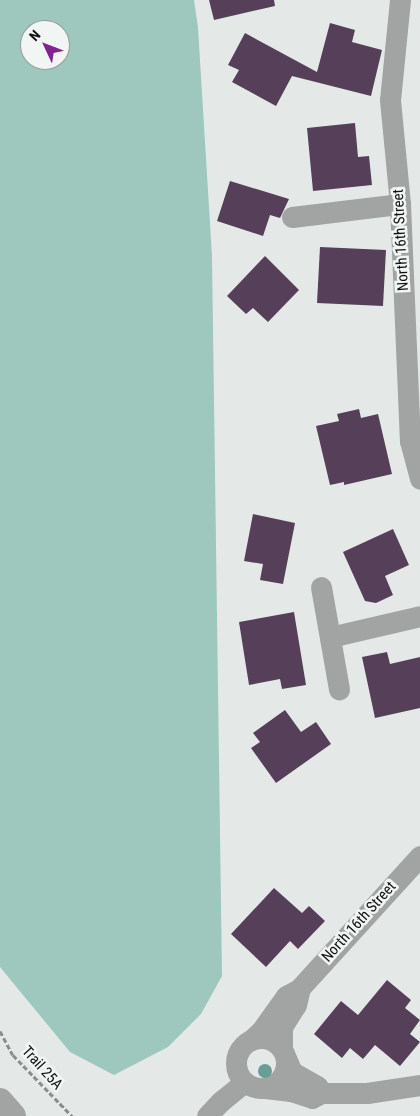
<!DOCTYPE html>
<html>
<head>
<meta charset="utf-8">
<style>
  body { margin:0 }
  #map { position:relative; width:420px; height:1116px; overflow:hidden; background:#e4e9e8; font-family:"Roboto Condensed",sans-serif }
  div>[style] { position:absolute }
  [style*='--x'] { left:calc(var(--x)*1px); top:calc(var(--y)*1px); width:calc(var(--w)*1px); rotate:calc(var(--a)*1deg) }
  .green>* { inset:0; background:#9ec7be }
  .building>* { inset:0; background:#564059 }
  .path>* { height:3px; margin-top:-1.5px; transform-origin:0; background:repeating-linear-gradient(90deg,#8a8d8d 0 5px,transparent 0 7.5px) }
  .minor>* { height:21px; margin:-10.5px; padding:0 10.5px; transform-origin:10.5px; border-radius:10.5px; background:#a2a4a4 }
  .minor>.ring { margin:-10.5px; padding:0; box-sizing:content-box; background:none; border:21px solid #a2a4a4; border-radius:50% }
  .tertiary>* { height:26px; margin:-13px; padding:0 13px; transform-origin:13px; border-radius:13px; background:#a2a4a4 }
  .trees>* { width:14px; height:14px; margin:-7px; border-radius:50%; background:#699e96 }
  span { translate:-50% -50%; white-space:nowrap; text-align:center; line-height:1.15; -webkit-text-stroke:5px #f1f6f5; paint-order:stroke }
  .street-label { font-size:15px; color:#111212 }
  .north { position:absolute; left:20px; top:20px; width:50px; height:50px; box-sizing:border-box; background:#f1f6f5; border:1px solid #979b9a; border-radius:50%; rotate:313deg; font-size:14px; font-weight:700; line-height:20px; text-align:center; color:#111212 }
  .north::after { content:''; display:block; margin:auto; width:18px; height:22px; background:#82248f; clip-path:polygon(50% 0,100% 100%,50% 72%,0 100%) }
</style>
</head>
<body>
<div id="map">
  <div class="green">
    <div style="clip-path:polygon(evenodd,0 0,194px 0,198px 28px,212px 256px,222px 976px,201px 1014px,168px 1047px,114px 1075px,70px 1052px,0 967px,0 0,30px 30px,60px 30px,60px 60px,30px 60px,30px 30px)"></div>
  </div>
  <div class="building">
    <div style="clip-path:polygon(209px 0,274px 0,275px 6px,214px 20px)"></div>
    <div style="clip-path:polygon(330px 23px,355px 30px,352px 42px,382px 50px,371px 96px,292px 76px,276px 106px,232px 82px,239px 70px,228px 65px,245px 33px,317px 72px)"></div>
    <div style="clip-path:polygon(355px 123px,358px 157px,369px 156px,372px 185px,313px 191px,307px 128px)"></div>
    <div style="clip-path:polygon(230px 181px,289px 199px,280px 218px,270px 215px,263px 236px,217px 221px)"></div>
    <div style="clip-path:polygon(320px 247px,386px 250px,383px 306px,317px 303px)"></div>
    <div style="clip-path:polygon(265px 256px,299px 290px,268px 322px,253px 308px,246px 314px,227px 296px)"></div>
    <div style="clip-path:polygon(359px 409px,361px 418px,378px 414px,392px 474px,344px 485px,344px 482px,330px 485px,316px 426px,339px 421px,337px 414px)"></div>
    <div style="clip-path:polygon(253px 514px,295px 523px,283px 584px,260px 580px,263px 564px,244px 561px)"></div>
    <div style="clip-path:polygon(393px 529px,409px 565px,385px 576px,393px 595px,376px 603px,365px 601px,343px 552px)"></div>
    <div style="clip-path:polygon(294px 612px,306px 685px,282px 689px,280px 679px,249px 685px,239px 622px)"></div>
    <div style="clip-path:polygon(387px 652px,390px 664px,420px 657px,420px 708px,375px 718px,362px 657px)"></div>
    <div style="clip-path:polygon(285px 710px,301px 732px,316px 722px,331px 744px,276px 783px,251px 748px,260px 742px,253px 733px)"></div>
    <div style="clip-path:polygon(274px 888px,302px 913px,309px 906px,325px 921px,298px 949px,290px 941px,266px 967px,231px 934px)"></div>
    <div style="clip-path:polygon(387px 980px,411px 1000px,405px 1008px,420px 1020px,410px 1034px,420px 1042px,400px 1066px,375px 1045px,363px 1059px,350px 1048px,342px 1058px,314px 1034px,341px 1001px,358px 1015px)"></div>
  </div>
  <div class="path">
    <div style="--x:0;--y:1031;--w:27;--a:62"></div>
    <div style="--x:13;--y:1055;--w:85;--a:46"></div>
  </div>
  <div class="minor">
    <div style="--x:400;--y:0;--w:100;--a:95.7"></div>
    <div style="--x:390;--y:100;--w:104;--a:84.5"></div>
    <div style="--x:400;--y:204;--w:237;--a:87.6"></div>
    <div style="--x:410;--y:441;--w:39;--a:75"></div>
    <div style="--x:292;--y:217;--w:109;--a:-6.9"></div>
    <div style="--x:321;--y:587;--w:104;--a:80"></div>
    <div style="--x:330;--y:637;--w:92;--a:-13.1"></div>
    <div class="ring" style="left:236px;top:1038px;width:29px;height:29px"></div>
    <div style="--x:251;--y:1040;--w:13;--a:-42"></div>
    <div style="--x:261;--y:1031;--w:43;--a:-54.5"></div>
    <div style="--x:286;--y:996;--w:15;--a:-28"></div>
    <div style="--x:299;--y:989;--w:180;--a:-47.7"></div>
    <div style="--x:282;--y:1049;--w:22;--a:-90"></div>
    <div style="--x:282;--y:1027;--w:26;--a:-58"></div>
    <div style="--x:296;--y:1005;--w:13;--a:-77"></div>
    <div style="--x:286;--y:1058;--w:15;--a:67"></div>
    <div style="--x:292;--y:1072;--w:29;--a:29"></div>
    <div style="--x:317;--y:1086;--w:9;--a:54"></div>
    <div style="--x:265;--y:1088;--w:26;--a:7"></div>
    <div style="--x:291;--y:1091;--w:22;--a:18"></div>
    <div style="--x:312;--y:1098;--w:11;--a:-27"></div>
    <div style="--x:322;--y:1093;--w:45;--a:0"></div>
    <div style="--x:367;--y:1093;--w:54;--a:-8.6"></div>
    <div style="--x:207;--y:1116;--w:19;--a:-47"></div>
    <div style="--x:220;--y:1102;--w:32;--a:-39"></div>
  </div>
  <div class="tertiary">
    <div style="--x:0;--y:1101;--w:20;--a:49"></div>
  </div>
  <div class="trees">
    <div style="left:265px;top:1071px"></div>
  </div>
  <div class="street-label">
    <span style="left:401px;top:240px;rotate:-93deg">North 16th Street</span>
    <span style="left:359px;top:922px;rotate:-48deg">North 16th Street</span>
    <span style="left:42px;top:1068px;rotate:48deg">Trail 25A</span>
  </div>
  <div class="north">N</div>
</div>
</body>
</html>
